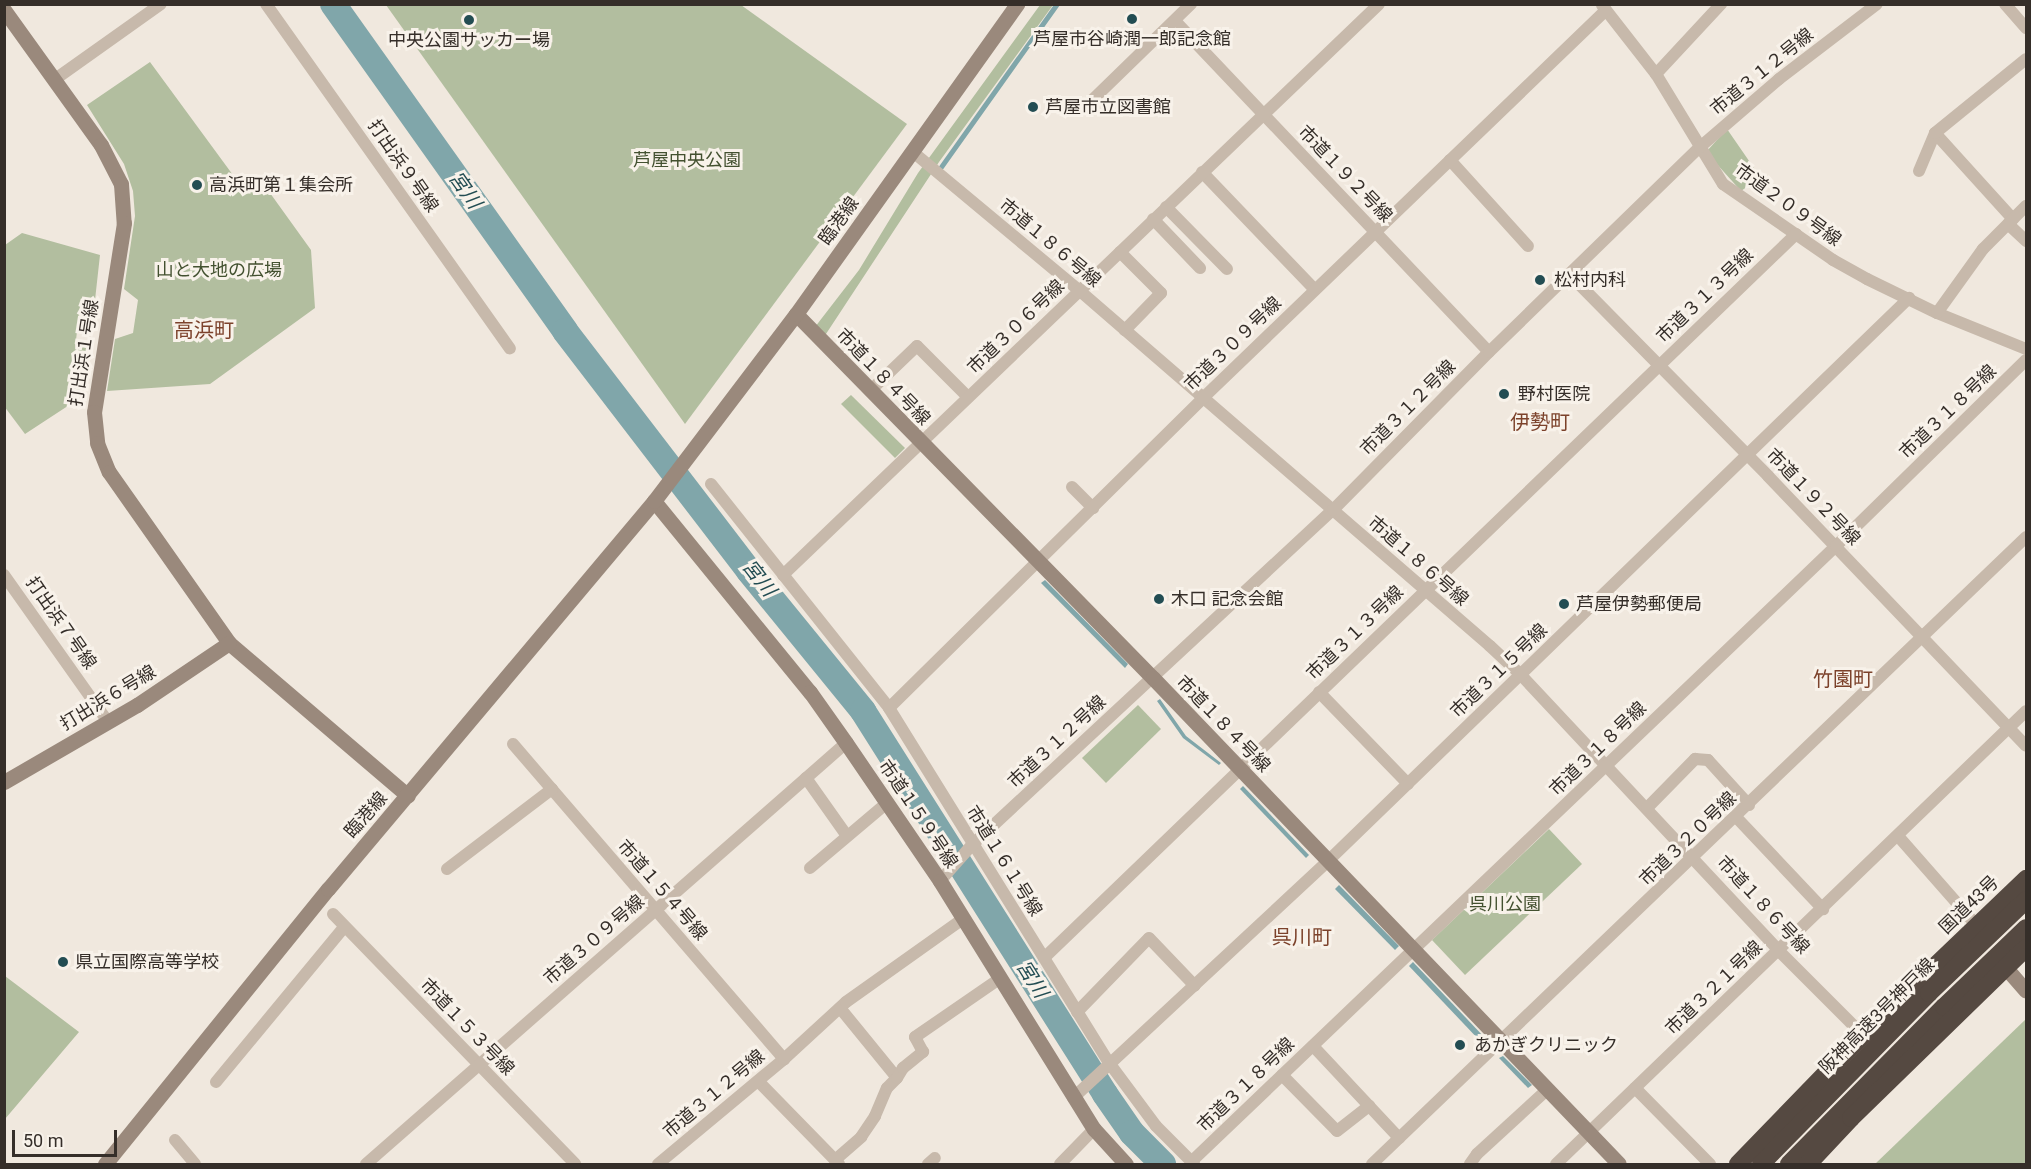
<!DOCTYPE html>
<html>
<head>
<meta charset="utf-8">
<style>
  body { margin:0 }
  #map { position:relative; width:2031px; height:1169px; overflow:hidden; background:#f0e8de; font-family:Roboto,"Noto Sans JP",sans-serif }
  div>[style] { position:absolute }
  [style*='--x'] { left:calc(var(--x)*1px); top:calc(var(--y)*1px); width:calc(var(--w)*1px); rotate:calc(var(--a)*1deg) }
  .green>* { inset:0; background:#b2be9f }
  .water>* { inset:0; background:#80a6aa }
  .stream>* { height:4.5px; margin:-2.25px; padding:0 2.25px; transform-origin:2.25px; border-radius:2.25px; background:#80a6aa }
  .river>* { height:26px; margin:-13px; padding:0 13px; transform-origin:13px; border-radius:13px; background:#80a6aa }
  .street>* { height:12px; margin:-6px; padding:0 6px; transform-origin:6px; border-radius:6px; background:#c7b9ab }
  .secondary>* { height:15px; margin:-7.5px; padding:0 7.5px; transform-origin:7.5px; border-radius:7.5px; background:#9a897c }
  .highway>* { height:18px; margin:-9px; padding:0 9px; transform-origin:9px; border-radius:9px; background:#554941 }
  .dots>* { width:16px; height:16px; translate:-50% -50%; box-sizing:border-box; border:3px solid #f8f2ea; border-radius:50% }
  span { translate:-50% -50%; white-space:nowrap; text-align:center; line-height:1.15; -webkit-text-stroke:6px #f8f2ea; paint-order:stroke }
  .poi-label { font-size:18px; color:#352e29 }
  .left { translate:0 -50%; text-align:left }
  .street-label { font-size:18px; color:#352e29 }
  .park-label { font-size:18px; color:#435130 }
  .water-label { font-size:20px; color:#234d53; font-style:italic }
  .neighbourhood-label { font-size:20px; color:#7c422b }
  .frame { position:absolute; inset:0; border:6px solid #352e29; pointer-events:none }
  .scale { position:absolute; left:12px; top:1130px; width:105px; height:27px; box-sizing:border-box; border:3px solid #352e29; border-top:0; padding-left:8px; font-size:18px; line-height:21px; white-space:nowrap; color:#352e29; -webkit-text-stroke:4px #f8f2ea; paint-order:stroke }
</style>
</head>
<body>
<div id="map">
  <div class="green">
    <div style="clip-path:polygon(386px 5px,741px 5px,907px 124px,685px 424px)"></div>
    <div style="clip-path:polygon(1040px 5px,1053px 5px,939px 162px,824px 337px,815px 327px,859px 270px,918px 173px)"></div>
    <div style="clip-path:polygon(150px 62px,241px 186px,270px 193px,311px 250px,315px 308px,210px 384px,107px 391px,115px 339px,133px 333px,138px 300px,124px 289px,135px 216px,133px 191px,124px 164px,87px 105px)"></div>
    <div style="clip-path:polygon(1727px 129px,1756px 171px,1754px 174px,1758px 179px,1741px 191px,1706px 152px)"></div>
    <div style="clip-path:polygon(22px 233px,100px 255px,95px 300px,80px 306px,76px 340px,89px 350px,83px 396px,25px 434px,4px 406px,5px 245px)"></div>
    <div style="clip-path:polygon(851px 395px,905px 448px,895px 458px,841px 404px)"></div>
    <div style="clip-path:polygon(1138px 705px,1161px 729px,1106px 783px,1082px 758px)"></div>
    <div style="clip-path:polygon(1549px 829px,1582px 864px,1465px 975px,1432px 940px)"></div>
    <div style="clip-path:polygon(5px 976px,79px 1032px,5px 1119px,5px 975px)"></div>
    <div style="clip-path:polygon(2026px 1019px,2026px 1164px,1875px 1164px)"></div>
  </div>
  <div class="water">
    <div style="clip-path:polygon(1045px 580px,1128px 664px,1125px 668px,1041px 583px)"></div>
    <div style="clip-path:polygon(1160px 699px,1186px 736px,1221px 763px,1219px 765px,1183px 738px,1157px 701px)"></div>
    <div style="clip-path:polygon(1243px 786px,1309px 855px,1306px 858px,1240px 789px)"></div>
    <div style="clip-path:polygon(1339px 885px,1399px 946px,1395px 950px,1335px 889px)"></div>
    <div style="clip-path:polygon(1413px 962px,1485px 1038px,1481px 1042px,1409px 966px)"></div>
    <div style="clip-path:polygon(1503px 1056px,1532px 1085px,1528px 1088px,1499px 1058px)"></div>
  </div>
  <div class="stream">
    <div style="--x:941;--y:167;--w:200;--a:-54.6"></div>
  </div>
  <div class="river">
    <div style="--x:333;--y:4;--w:401;--a:54.6"></div>
    <div style="--x:565;--y:331;--w:302;--a:52.5"></div>
    <div style="--x:749;--y:571;--w:181;--a:50.8"></div>
    <div style="--x:863;--y:711;--w:453;--a:57.7"></div>
    <div style="--x:1105;--y:1094;--w:47;--a:55.3"></div>
    <div style="--x:1132;--y:1133;--w:44;--a:45"></div>
  </div>
  <div class="street">
    <div style="--x:266;--y:4;--w:422;--a:54.7"></div>
    <div style="--x:2005;--y:4;--w:32;--a:49"></div>
    <div style="--x:1602;--y:5;--w:88;--a:52"></div>
    <div style="--x:1656;--y:74;--w:129;--a:58.7"></div>
    <div style="--x:1723;--y:184;--w:134;--a:34.6"></div>
    <div style="--x:1833;--y:260;--w:39;--a:29"></div>
    <div style="--x:1867;--y:279;--w:78;--a:25.9"></div>
    <div style="--x:1937;--y:313;--w:96;--a:22"></div>
    <div style="--x:1175;--y:21;--w:456;--a:46.5"></div>
    <div style="--x:1656;--y:74;--w:96;--a:-47.1"></div>
    <div style="--x:54;--y:80;--w:131;--a:-35.4"></div>
    <div style="--x:1083;--y:109;--w:151;--a:-44.2"></div>
    <div style="--x:1935;--y:133;--w:116;--a:47.8"></div>
    <div style="--x:913;--y:152;--w:217;--a:39.8"></div>
    <div style="--x:1080;--y:291;--w:542;--a:40.89"></div>
    <div style="--x:1490;--y:646;--w:42;--a:43.1"></div>
    <div style="--x:1521;--y:675;--w:378;--a:46.9"></div>
    <div style="--x:1779;--y:951;--w:119;--a:45"></div>
    <div style="--x:1450;--y:160;--w:116;--a:47.8"></div>
    <div style="--x:1919;--y:171;--w:41;--a:-67.2"></div>
    <div style="--x:1935;--y:133;--w:117;--a:-39.1"></div>
    <div style="--x:1202;--y:172;--w:163;--a:46.2"></div>
    <div style="--x:1166;--y:207;--w:87;--a:45.5"></div>
    <div style="--x:1153;--y:219;--w:68;--a:46.2"></div>
    <div style="--x:2008;--y:224;--w:25;--a:43"></div>
    <div style="--x:1120;--y:252;--w:58;--a:45"></div>
    <div style="--x:1161;--y:293;--w:52;--a:134.2"></div>
    <div style="--x:1570;--y:275;--w:282;--a:45.4"></div>
    <div style="--x:1768;--y:476;--w:373;--a:46.3"></div>
    <div style="--x:1937;--y:313;--w:79;--a:-54.3"></div>
    <div style="--x:1983;--y:249;--w:61;--a:-45"></div>
    <div style="--x:870;--y:391;--w:65;--a:-43.8"></div>
    <div style="--x:917;--y:346;--w:72;--a:45"></div>
    <div style="--x:711;--y:484;--w:286;--a:51.5"></div>
    <div style="--x:889;--y:708;--w:419;--a:58.2"></div>
    <div style="--x:1110;--y:1064;--w:77;--a:53.4"></div>
    <div style="--x:1156;--y:1126;--w:54;--a:45"></div>
    <div style="--x:1072;--y:487;--w:30;--a:45"></div>
    <div style="--x:4;--y:575;--w:180;--a:54.7"></div>
    <div style="--x:783;--y:575;--w:825;--a:-43.77"></div>
    <div style="--x:1319;--y:692;--w:128;--a:45.9"></div>
    <div style="--x:889;--y:708;--w:441;--a:-44.6"></div>
    <div style="--x:1203;--y:398;--w:559;--a:-43.91"></div>
    <div style="--x:513;--y:744;--w:416;--a:49.3"></div>
    <div style="--x:806;--y:778;--w:71;--a:54.7"></div>
    <div style="--x:1647;--y:808;--w:69;--a:-45.6"></div>
    <div style="--x:1695;--y:759;--w:13;--a:4"></div>
    <div style="--x:1708;--y:760;--w:61;--a:47.7"></div>
    <div style="--x:1736;--y:817;--w:127;--a:46.6"></div>
    <div style="--x:1898;--y:836;--w:120;--a:48.7"></div>
    <div style="--x:810;--y:868;--w:102;--a:-40.2"></div>
    <div style="--x:447;--y:869;--w:132;--a:-37.3"></div>
    <div style="--x:940;--y:881;--w:48;--a:-48.4"></div>
    <div style="--x:972;--y:845;--w:492;--a:-42.9"></div>
    <div style="--x:1333;--y:510;--w:222;--a:-45.4"></div>
    <div style="--x:1489;--y:352;--w:294;--a:-44.2"></div>
    <div style="--x:1700;--y:147;--w:104;--a:-40.7"></div>
    <div style="--x:1779;--y:79;--w:123;--a:-37.4"></div>
    <div style="--x:333;--y:914;--w:348;--a:45.9"></div>
    <div style="--x:1044;--y:958;--w:1044;--a:-43.91"></div>
    <div style="--x:840;--y:1008;--w:90;--a:50.8"></div>
    <div style="--x:1077;--y:1012;--w:103;--a:-45.8"></div>
    <div style="--x:1149;--y:938;--w:66;--a:46.2"></div>
    <div style="--x:1313;--y:1046;--w:126;--a:46.9"></div>
    <div style="--x:1282;--y:1075;--w:78;--a:45.5"></div>
    <div style="--x:1337;--y:1131;--w:41;--a:-38"></div>
    <div style="--x:758;--y:1081;--w:116;--a:45.7"></div>
    <div style="--x:216;--y:1082;--w:201;--a:-50.4"></div>
    <div style="--x:1635;--y:1088;--w:107;--a:45.4"></div>
    <div style="--x:1073;--y:1098;--w:350;--a:-42.9"></div>
    <div style="--x:1329;--y:860;--w:808;--a:-44.1"></div>
    <div style="--x:175;--y:1140;--w:31;--a:50"></div>
    <div style="--x:835;--y:1160;--w:35;--a:-41"></div>
    <div style="--x:861;--y:1137;--w:25;--a:-56"></div>
    <div style="--x:875;--y:1116;--w:30;--a:-67"></div>
    <div style="--x:887;--y:1088;--w:14;--a:-45"></div>
    <div style="--x:897;--y:1078;--w:12;--a:-59"></div>
    <div style="--x:903;--y:1068;--w:26;--a:-39"></div>
    <div style="--x:923;--y:1052;--w:17;--a:-118"></div>
    <div style="--x:915;--y:1037;--w:102;--a:-34.6"></div>
    <div style="--x:1191;--y:1162;--w:892;--a:-43.68"></div>
    <div style="--x:1836;--y:546;--w:266;--a:-44.4"></div>
    <div style="--x:366;--y:1164;--w:638;--a:-41.25"></div>
    <div style="--x:658;--y:1164;--w:164;--a:-39.8"></div>
    <div style="--x:784;--y:1059;--w:84;--a:-42.6"></div>
    <div style="--x:846;--y:1002;--w:143;--a:-35.4"></div>
    <div style="--x:928;--y:1164;--w:9;--a:-41"></div>
    <div style="--x:1060;--y:1164;--w:49;--a:-45.8"></div>
    <div style="--x:1372;--y:1164;--w:906;--a:-43.79"></div>
    <div style="--x:1470;--y:1164;--w:12;--a:-55"></div>
    <div style="--x:1477;--y:1154;--w:96;--a:-42.5"></div>
    <div style="--x:1556;--y:1164;--w:653;--a:-43.94"></div>
  </div>
  <div class="secondary">
    <div style="--x:4;--y:10;--w:166;--a:54.3"></div>
    <div style="--x:101;--y:145;--w:44;--a:62.9"></div>
    <div style="--x:121;--y:184;--w:39;--a:86"></div>
    <div style="--x:124;--y:223;--w:191;--a:99"></div>
    <div style="--x:94;--y:412;--w:31;--a:84"></div>
    <div style="--x:97;--y:443;--w:31;--a:68"></div>
    <div style="--x:109;--y:472;--w:209;--a:54.9"></div>
    <div style="--x:229;--y:643;--w:235;--a:40.5"></div>
    <div style="--x:796;--y:314;--w:510;--a:45.56"></div>
    <div style="--x:1153;--y:678;--w:673;--a:46.2"></div>
    <div style="--x:654;--y:501;--w:247;--a:50.8"></div>
    <div style="--x:810;--y:692;--w:62;--a:54.8"></div>
    <div style="--x:846;--y:743;--w:167;--a:55.7"></div>
    <div style="--x:940;--y:881;--w:292;--a:58.2"></div>
    <div style="--x:1094;--y:1129;--w:47;--a:47.6"></div>
    <div style="--x:4;--y:782;--w:154;--a:-30.1"></div>
    <div style="--x:137;--y:705;--w:111;--a:-34"></div>
    <div style="--x:2006;--y:968;--w:30;--a:49"></div>
    <div style="--x:105;--y:1164;--w:354;--a:-51"></div>
    <div style="--x:328;--y:889;--w:507;--a:-49.96"></div>
    <div style="--x:654;--y:501;--w:235;--a:-52.8"></div>
    <div style="--x:796;--y:314;--w:381;--a:-54.5"></div>
  </div>
  <div class="highway">
    <div style="--x:1738;--y:1164;--w:180;--a:-45.9"></div>
    <div style="--x:1863;--y:1035;--w:226;--a:-43.7"></div>
    <div style="--x:1761;--y:1164;--w:240;--a:-45.5"></div>
    <div style="--x:1929;--y:993;--w:134;--a:-43.8"></div>
    <div style="--x:1789;--y:1164;--w:221;--a:-45.4"></div>
    <div style="--x:1944;--y:1007;--w:114;--a:-43.9"></div>
    <div style="--x:1808;--y:1164;--w:63;--a:-46.9"></div>
    <div style="--x:1851;--y:1118;--w:244;--a:-44.2"></div>
  </div>
  <div class="dots">
    <div style="left:1132px;top:19px;background:#234d53"></div>
    <div style="left:469px;top:20px;background:#234d53"></div>
    <div style="left:1033px;top:107px;background:#234d53"></div>
    <div style="left:197px;top:185px;background:#234d53"></div>
    <div style="left:1540px;top:280px;background:#234d53"></div>
    <div style="left:1504px;top:394px;background:#234d53"></div>
    <div style="left:1159px;top:599px;background:#234d53"></div>
    <div style="left:1564px;top:604px;background:#234d53"></div>
    <div style="left:63px;top:962px;background:#234d53"></div>
    <div style="left:1460px;top:1045px;background:#234d53"></div>
  </div>
  <div class="poi-label">
    <span style="left:1132px;top:39px">芦屋市谷崎潤一郎記念館</span>
    <span style="left:469px;top:40px">中央公園サッカー場</span>
    <span class="left" style="left:1045px;top:107px">芦屋市立図書館</span>
    <span class="left" style="left:209px;top:185px">高浜町第１集会所</span>
    <span class="left" style="left:1554px;top:280px">松村内科</span>
    <span class="left" style="left:1518px;top:394px">野村医院</span>
    <span class="left" style="left:1171px;top:599px">木口 記念会館</span>
    <span class="left" style="left:1576px;top:604px">芦屋伊勢郵便局</span>
    <span class="left" style="left:75px;top:962px">県立国際高等学校</span>
    <span class="left" style="left:1474px;top:1045px">あかぎクリニック</span>
  </div>
  <div class="street-label">
    <span style="left:1762px;top:72px;rotate:-39deg">市道３１２号線</span>
    <span style="left:403px;top:166px;rotate:55deg">打出浜９号線</span>
    <span style="left:1345px;top:174px;rotate:46deg">市道１９２号線</span>
    <span style="left:1788px;top:205px;rotate:36deg">市道２０９号線</span>
    <span style="left:839px;top:221px;rotate:-54deg">臨港線</span>
    <span style="left:1050px;top:243px;rotate:40deg">市道１８６号線</span>
    <span style="left:1705px;top:296px;rotate:-44deg">市道３１３号線</span>
    <span style="left:1016px;top:327px;rotate:-44deg">市道３０６号線</span>
    <span style="left:1233px;top:344px;rotate:-44deg">市道３０９号線</span>
    <span style="left:84px;top:353px;rotate:-81deg">打出浜１号線</span>
    <span style="left:883px;top:377px;rotate:46deg">市道１８４号線</span>
    <span style="left:1408px;top:408px;rotate:-45deg">市道３１２号線</span>
    <span style="left:1948px;top:412px;rotate:-44deg">市道３１８号線</span>
    <span style="left:1813px;top:497px;rotate:46deg">市道１９２号線</span>
    <span style="left:1418px;top:561px;rotate:41deg">市道１８６号線</span>
    <span style="left:61px;top:623px;rotate:55deg">打出浜７号線</span>
    <span style="left:1355px;top:633px;rotate:-44deg">市道３１３号線</span>
    <span style="left:1499px;top:671px;rotate:-44deg">市道３１５号線</span>
    <span style="left:108px;top:698px;rotate:-31deg">打出浜６号線</span>
    <span style="left:1223px;top:724px;rotate:46deg">市道１８４号線</span>
    <span style="left:1057px;top:742px;rotate:-43deg">市道３１２号線</span>
    <span style="left:1598px;top:749px;rotate:-44deg">市道３１８号線</span>
    <span style="left:918px;top:814px;rotate:56deg">市道１５９号線</span>
    <span style="left:366px;top:815px;rotate:-49deg">臨港線</span>
    <span style="left:1688px;top:839px;rotate:-44deg">市道３２０号線</span>
    <span style="left:1004px;top:861px;rotate:58deg">市道１６１号線</span>
    <span style="left:662px;top:890px;rotate:49deg">市道１５４号線</span>
    <span style="left:1763px;top:905px;rotate:47deg">市道１８６号線</span>
    <span style="left:1969px;top:905px;rotate:-44deg">国道43号</span>
    <span style="left:594px;top:940px;rotate:-41deg">市道３０９号線</span>
    <span style="left:1714px;top:988px;rotate:-44deg">市道３２１号線</span>
    <span style="left:1877px;top:1016px;rotate:-45deg">阪神高速3号神戸線</span>
    <span style="left:467px;top:1027px;rotate:46deg">市道１５３号線</span>
    <span style="left:1246px;top:1085px;rotate:-44deg">市道３１８号線</span>
    <span style="left:714px;top:1094px;rotate:-40deg">市道３１２号線</span>
  </div>
  <div class="park-label">
    <span style="left:687px;top:160px">芦屋中央公園</span>
    <span style="left:219px;top:270px">山と大地の広場</span>
    <span style="left:1505px;top:904px">呉川公園</span>
  </div>
  <div class="water-label">
    <span style="left:465px;top:190px;rotate:55deg">宮川</span>
    <span style="left:759px;top:578px;rotate:52deg">宮川</span>
    <span style="left:1032px;top:979px;rotate:58deg">宮川</span>
  </div>
  <div class="neighbourhood-label">
    <span style="left:204px;top:330px">高浜町</span>
    <span style="left:1540px;top:422px">伊勢町</span>
    <span style="left:1843px;top:679px">竹園町</span>
    <span style="left:1302px;top:937px">呉川町</span>
  </div>
  <div class="frame"></div>
  <div class="scale">50 m</div>
</div>
</body>
</html>
